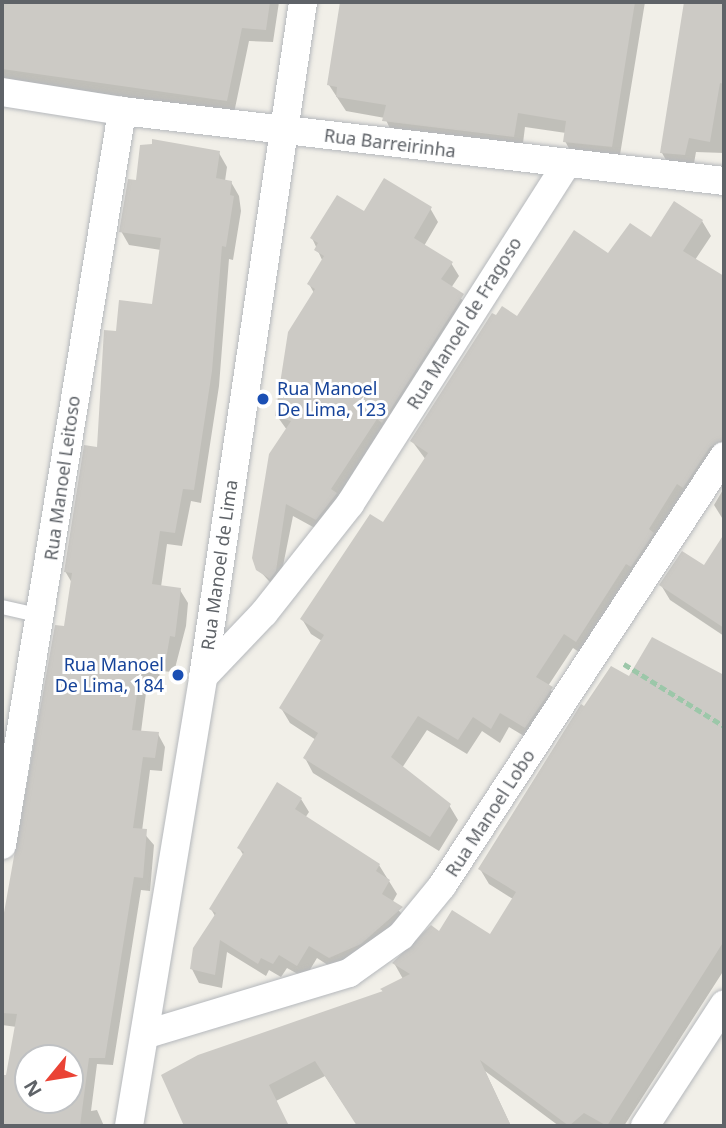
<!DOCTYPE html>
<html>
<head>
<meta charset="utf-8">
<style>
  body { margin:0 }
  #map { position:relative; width:726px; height:1128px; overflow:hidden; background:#f1efe8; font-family:"Noto Sans",sans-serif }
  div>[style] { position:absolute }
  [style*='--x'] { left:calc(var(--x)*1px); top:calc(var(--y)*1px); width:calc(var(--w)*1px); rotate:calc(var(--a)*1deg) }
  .shadow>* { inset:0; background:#0003 }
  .building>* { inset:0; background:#cccac5 }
  .path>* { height:4.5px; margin-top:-2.25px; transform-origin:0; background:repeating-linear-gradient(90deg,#9cc7a9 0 7px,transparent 0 10.5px) }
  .roads { filter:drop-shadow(0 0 2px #b5b8bc) drop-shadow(0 0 2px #b5b8bc) }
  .lane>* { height:14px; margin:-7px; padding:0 7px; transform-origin:7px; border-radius:7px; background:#fff }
  .street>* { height:28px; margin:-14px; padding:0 14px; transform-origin:14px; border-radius:14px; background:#fff }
  .dots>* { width:19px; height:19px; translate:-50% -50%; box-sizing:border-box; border:4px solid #fff; border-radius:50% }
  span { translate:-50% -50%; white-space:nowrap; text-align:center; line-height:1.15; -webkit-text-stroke:6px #fff; paint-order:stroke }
  .street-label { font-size:18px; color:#5f6368 }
  .transit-label { font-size:18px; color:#164399 }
  .left { translate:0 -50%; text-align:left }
  .right { translate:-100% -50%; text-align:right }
  .frame { position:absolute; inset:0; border:4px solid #5f6368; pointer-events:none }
  .north { position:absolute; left:14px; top:1044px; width:70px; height:70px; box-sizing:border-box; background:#fff; border:2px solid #bfc1c3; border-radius:50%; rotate:240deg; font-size:19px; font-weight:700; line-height:28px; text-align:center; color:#5f6368 }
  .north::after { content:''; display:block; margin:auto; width:24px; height:32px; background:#ea4335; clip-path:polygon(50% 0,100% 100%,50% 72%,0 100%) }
</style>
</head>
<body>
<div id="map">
  <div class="shadow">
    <div style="clip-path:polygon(2px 2px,279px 2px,273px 42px,249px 41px,234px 113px,2px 79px)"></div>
    <div style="clip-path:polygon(342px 2px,645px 2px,619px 161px,573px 156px,565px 141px,566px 133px,525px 127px,522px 151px,393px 135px,385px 118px,346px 111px,329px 85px)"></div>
    <div style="clip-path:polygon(686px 2px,724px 2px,724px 153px,696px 152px,693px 169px,670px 167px,662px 153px)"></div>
    <div style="clip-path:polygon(evenodd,219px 153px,227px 167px,225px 181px,231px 182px,239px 196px,241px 211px,233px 260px,229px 259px,219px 386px,201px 503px,191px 501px,182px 546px,167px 544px,161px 587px,180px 590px,188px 603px,186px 626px,174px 672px,160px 671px,158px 686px,147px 685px,141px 732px,158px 734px,165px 747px,162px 771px,150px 770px,142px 831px,154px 845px,150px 891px,141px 890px,113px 1065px,97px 1064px,91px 1111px,97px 1110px,104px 1126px,2px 1126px,2px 1076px,8px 1077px,17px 1027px,2px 1025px,2px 946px,56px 627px,65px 628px,72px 583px,65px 571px,98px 449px,117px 333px,154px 306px,161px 250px,129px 245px,121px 231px,138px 181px,219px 153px,28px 1058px,70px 1058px,70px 1100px,28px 1100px,28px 1058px)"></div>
    <div style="clip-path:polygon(430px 208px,438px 222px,424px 246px,451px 263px,459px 276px,451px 288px,471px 309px,324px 533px,293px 516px,278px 591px,258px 569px,287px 430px,277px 416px,314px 293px,309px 284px,323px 262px,312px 238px,364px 214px)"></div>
    <div style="clip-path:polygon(702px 221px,711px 236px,695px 260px,724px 278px,724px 459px,585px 656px,573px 648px,548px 686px,560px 703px,534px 742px,509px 727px,500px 743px,482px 731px,467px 754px,427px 730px,402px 768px,449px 805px,458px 820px,439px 851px,313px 773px,305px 758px,316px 740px,290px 723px,281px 708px,322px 641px,311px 634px,302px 619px,383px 524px,426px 460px,412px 441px,518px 319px,609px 256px)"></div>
    <div style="clip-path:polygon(724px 488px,724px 521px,714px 505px)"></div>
    <div style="clip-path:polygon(724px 537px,724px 636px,670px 600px,661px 585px,705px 568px)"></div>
    <div style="clip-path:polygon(653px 639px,724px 677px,724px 970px,624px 1126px,559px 1126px,485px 1071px,511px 1126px,358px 1126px,325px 1076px,276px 1101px,288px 1126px,187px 1126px,163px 1075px,384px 993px,382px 990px,403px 979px,394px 963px,440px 933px,490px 937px,513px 899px,489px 884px,480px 869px,585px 709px,629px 679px)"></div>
    <div style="clip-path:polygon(301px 799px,309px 812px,305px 818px,379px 865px,397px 894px,392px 903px,409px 922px,337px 971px,317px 958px,305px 978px,287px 968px,281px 977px,269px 970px,266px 976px,227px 952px,222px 988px,199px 983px,192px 969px,215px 916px,211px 909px,244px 856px,239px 848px)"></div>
  </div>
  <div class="building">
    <div style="clip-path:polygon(2px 2px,270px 2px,266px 30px,242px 28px,227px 101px,2px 69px)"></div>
    <div style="clip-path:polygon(340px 2px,635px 2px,612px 147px,563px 142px,566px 121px,518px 113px,514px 137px,382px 121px,386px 105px,336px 97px,337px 87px,327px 85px)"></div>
    <div style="clip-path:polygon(684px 2px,724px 2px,724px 84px,720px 83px,710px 142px,689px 138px,685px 155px,660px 153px)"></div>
    <div style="clip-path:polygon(evenodd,152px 139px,220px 151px,216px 178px,232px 181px,230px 195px,234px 196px,226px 247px,222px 246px,212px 371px,194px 490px,183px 489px,175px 533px,160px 531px,152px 584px,181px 588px,175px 637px,170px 636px,166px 659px,153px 658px,151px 673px,140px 672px,132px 730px,159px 732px,155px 758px,143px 757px,133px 828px,147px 829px,143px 878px,134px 877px,105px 1058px,89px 1058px,80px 1126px,2px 1126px,2px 1075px,6px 1075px,17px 1014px,2px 1013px,2px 924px,55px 625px,64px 626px,72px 573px,64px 572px,84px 445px,97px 447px,104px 330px,116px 331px,119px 300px,152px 304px,161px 238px,119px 232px,128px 179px,136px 180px,140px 145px,152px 144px,152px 139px,28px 1058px,70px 1058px,70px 1100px,28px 1100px,28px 1058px)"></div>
    <div style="clip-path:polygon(384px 178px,432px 207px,414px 238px,453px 262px,441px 279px,464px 294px,382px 423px,377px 419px,331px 489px,337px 493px,316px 520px,286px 504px,276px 571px,270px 579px,256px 570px,252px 558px,269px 454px,291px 421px,275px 416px,288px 332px,315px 289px,307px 284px,324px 256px,314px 250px,318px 243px,310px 238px,337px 195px,364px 211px)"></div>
    <div style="clip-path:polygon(674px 201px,703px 220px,683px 251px,724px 276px,724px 439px,710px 447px,683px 488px,677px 484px,649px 529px,654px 533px,631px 567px,626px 564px,576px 642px,564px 634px,536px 677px,553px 687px,525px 728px,500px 713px,491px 729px,473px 717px,458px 740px,418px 716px,391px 757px,451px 804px,430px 837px,303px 758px,318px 733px,279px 708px,324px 635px,300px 619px,370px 514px,383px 522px,428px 453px,410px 441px,492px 313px,496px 315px,502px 306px,517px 316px,574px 230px,608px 253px,630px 223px,651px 237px)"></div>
    <div style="clip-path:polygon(724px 534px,724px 628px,659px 585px,682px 551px,704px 565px)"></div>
    <div style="clip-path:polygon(652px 637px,724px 675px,724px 941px,607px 1126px,584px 1113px,569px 1126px,480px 1060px,511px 1126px,357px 1126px,315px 1061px,269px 1085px,289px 1126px,184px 1126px,161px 1075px,198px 1055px,383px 991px,380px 989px,410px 974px,392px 963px,431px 925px,439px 931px,452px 910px,490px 934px,516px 892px,478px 869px,581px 704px,584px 706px,611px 666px,629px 676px)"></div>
    <div style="clip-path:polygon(277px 782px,302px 798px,295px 809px,380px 864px,376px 871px,390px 880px,382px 894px,403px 907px,361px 944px,329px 958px,309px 946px,297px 966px,279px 955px,273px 964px,261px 958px,258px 964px,220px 940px,215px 975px,190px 969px,193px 948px,216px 913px,209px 909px,244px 852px,237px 848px)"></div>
  </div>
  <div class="path">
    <div style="--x:624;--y:664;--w:118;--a:31.8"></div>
  </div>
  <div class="roads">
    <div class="lane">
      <div style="--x:2;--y:607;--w:41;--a:12.7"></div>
    </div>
    <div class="street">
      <div style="--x:2;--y:92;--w:121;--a:9"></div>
      <div style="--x:122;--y:111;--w:606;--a:6.63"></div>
      <div style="--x:203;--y:677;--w:88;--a:-46.4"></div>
      <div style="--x:264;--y:613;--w:139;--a:-51.7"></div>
      <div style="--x:350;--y:504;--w:403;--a:-57.5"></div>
      <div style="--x:2;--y:845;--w:744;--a:-80.71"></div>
      <div style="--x:147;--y:1034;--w:211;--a:-16.8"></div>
      <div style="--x:349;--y:973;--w:64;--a:-35.4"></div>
      <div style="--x:401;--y:936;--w:65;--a:-50.6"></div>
      <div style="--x:442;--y:886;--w:514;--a:-56.74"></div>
      <div style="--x:129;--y:1126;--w:455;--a:-80.6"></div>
      <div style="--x:203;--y:677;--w:682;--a:-81.57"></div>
      <div style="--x:645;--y:1126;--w:145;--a:-56.9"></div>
    </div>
  </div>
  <div class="dots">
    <div style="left:263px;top:399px;background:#1a4fb4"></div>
    <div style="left:178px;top:675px;background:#1a4fb4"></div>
  </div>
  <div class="street-label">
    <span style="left:390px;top:143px;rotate:7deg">Rua Barreirinha</span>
    <span style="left:464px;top:323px;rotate:-58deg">Rua Manoel de Fragoso</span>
    <span style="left:62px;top:478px;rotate:-82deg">Rua Manoel Leitoso</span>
    <span style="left:219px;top:565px;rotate:-82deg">Rua Manoel de Lima</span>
    <span style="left:490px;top:813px;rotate:-57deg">Rua Manoel Lobo</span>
  </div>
  <div class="transit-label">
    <span class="left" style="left:277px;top:399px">Rua Manoel<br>De Lima, 123</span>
    <span class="right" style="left:164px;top:675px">Rua Manoel<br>De Lima, 184</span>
  </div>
  <div class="frame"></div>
  <div class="north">N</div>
</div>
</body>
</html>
